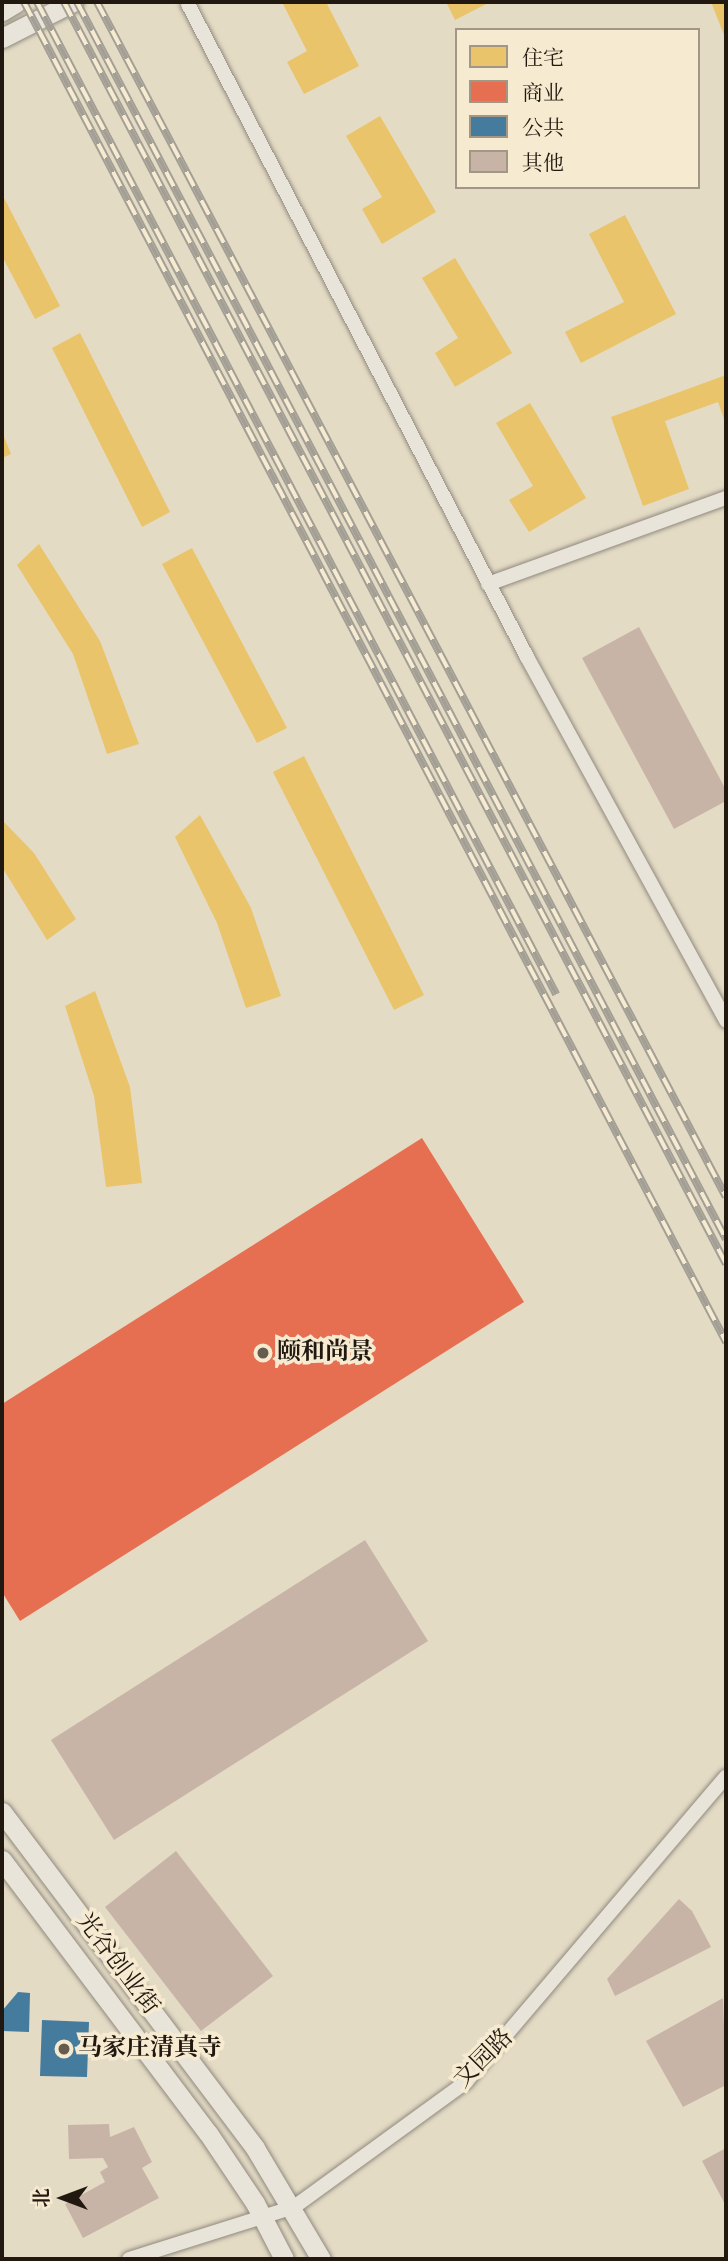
<!DOCTYPE html>
<html>
<head>
<meta charset="utf-8">
<style>
  body { margin:0 }
  #map { position:relative; width:728px; height:2261px; overflow:hidden; background:#e4dbc5; font-family:"Libre Bodoni","Noto Serif SC",serif }
  div>[style] { position:absolute }
  [style*='--x'] { left:calc(var(--x)*1px); top:calc(var(--y)*1px); width:calc(var(--w)*1px); rotate:calc(var(--a)*1deg) }
  .homes>* { inset:0; background:#e9c46a }
  .shops>* { inset:0; background:#e76f51 }
  .public>* { inset:0; background:#457b9d }
  .building>* { inset:0; background:#c7b4a7 }
  .roads { filter:drop-shadow(0 0 2px #908a7e) drop-shadow(0 0 2px #908a7e) }
  .street>* { height:14px; margin:-7px; padding:0 7px; transform-origin:7px; border-radius:7px; background:#e9e4d9 }
  .secondary>* { height:19px; margin:-9.5px; padding:0 9.5px; transform-origin:9.5px; border-radius:9.5px; background:#e9e4d9 }
  .rail>* { height:8px; margin-top:-4px; transform-origin:0; background:repeating-linear-gradient(90deg,#f6ebd1 0 16px,#a39f95 0 32px); box-sizing:border-box; border-block:2px solid #a39f95 }
  .dots>* { width:19px; height:19px; translate:-50% -50%; box-sizing:border-box; border:4px solid #f6ebd1; border-radius:50% }
  span { translate:-50% -50%; white-space:nowrap; text-align:center; line-height:1.15; -webkit-text-stroke:7px #f6ebd1; paint-order:stroke }
  .poi-label { font-size:24px; color:#211810; font-weight:700 }
  .left { translate:0 -50%; text-align:left }
  .street-label { font-size:24px; color:#211810 }
  .frame { position:absolute; inset:0; border:4px solid #211810; pointer-events:none }
  .legend { position:absolute; left:455px; top:28px; width:245px; height:161px; box-sizing:border-box; background:#f6ebd1; border:2px solid #a19784; margin:0; padding:9px 12px; list-style:none; font-size:21px; color:#211810 }
  .legend li { display:flex; align-items:center; gap:14px; height:35px }
  .legend b { width:35px; border:2px solid #a19784 }
  .north { position:absolute; left:28px; top:2163px; width:70px; height:70px; -webkit-text-stroke:5px #f6ebd1; paint-order:stroke; rotate:270deg; font-size:19px; font-weight:700; line-height:28px; text-align:center; color:#211810 }
  .north::after { content:''; display:block; margin:auto; width:24px; height:32px; background:#211810; clip-path:polygon(50% 0,100% 100%,50% 72%,0 100%) }
</style>
</head>
<body>
<div id="map">
  <div class="homes">
    <div style="clip-path:polygon(282px 2px,326px 2px,359px 66px,304px 94px,287px 62px,307px 51px)"></div>
    <div style="clip-path:polygon(446px 2px,490px 2px,455px 20px)"></div>
    <div style="clip-path:polygon(711px 2px,726px 2px,726px 40px)"></div>
    <div style="clip-path:polygon(380px 116px,436px 212px,382px 244px,362px 209px,382px 197px,346px 136px)"></div>
    <div style="clip-path:polygon(2px 194px,60px 306px,35px 319px,2px 256px)"></div>
    <div style="clip-path:polygon(625px 215px,676px 314px,581px 363px,565px 332px,624px 302px,589px 234px)"></div>
    <div style="clip-path:polygon(455px 258px,512px 353px,455px 387px,435px 353px,458px 338px,422px 278px)"></div>
    <div style="clip-path:polygon(80px 333px,170px 512px,142px 527px,52px 348px)"></div>
    <div style="clip-path:polygon(726px 375px,726px 425px,718px 402px,665px 421px,689px 489px,643px 506px,611px 417px)"></div>
    <div style="clip-path:polygon(530px 403px,586px 498px,529px 532px,509px 500px,533px 486px,496px 423px)"></div>
    <div style="clip-path:polygon(2px 432px,11px 454px,2px 458px)"></div>
    <div style="clip-path:polygon(39px 544px,100px 641px,139px 744px,107px 754px,73px 654px,17px 565px)"></div>
    <div style="clip-path:polygon(192px 548px,287px 728px,257px 743px,162px 564px)"></div>
    <div style="clip-path:polygon(304px 756px,424px 995px,394px 1010px,273px 772px)"></div>
    <div style="clip-path:polygon(200px 815px,251px 908px,281px 996px,246px 1008px,217px 923px,175px 837px)"></div>
    <div style="clip-path:polygon(2px 820px,34px 853px,76px 919px,47px 940px,2px 867px)"></div>
    <div style="clip-path:polygon(95px 991px,130px 1087px,142px 1183px,106px 1187px,94px 1096px,65px 1006px)"></div>
  </div>
  <div class="shops">
    <div style="clip-path:polygon(422px 1138px,524px 1302px,20px 1621px,2px 1592px,2px 1404px)"></div>
  </div>
  <div class="public">
    <div style="clip-path:polygon(18px 1992px,30px 1993px,29px 2032px,2px 2031px,2px 2011px)"></div>
    <div style="clip-path:polygon(42px 2020px,89px 2022px,87px 2077px,40px 2076px)"></div>
  </div>
  <div class="building">
    <div style="clip-path:polygon(639px 627px,726px 790px,726px 801px,674px 829px,582px 658px)"></div>
    <div style="clip-path:polygon(365px 1540px,428px 1641px,114px 1840px,51px 1740px)"></div>
    <div style="clip-path:polygon(176px 1851px,273px 1976px,201px 2031px,105px 1907px)"></div>
    <div style="clip-path:polygon(679px 1899px,692px 1911px,711px 1947px,615px 1996px,607px 1979px)"></div>
    <div style="clip-path:polygon(723px 1998px,726px 2085px,683px 2107px,646px 2041px)"></div>
    <div style="clip-path:polygon(109px 2124px,110px 2137px,134px 2127px,152px 2162px,142px 2168px,159px 2198px,83px 2238px,65px 2204px,105px 2182px,100px 2172px,108px 2167px,103px 2158px,69px 2159px,68px 2125px)"></div>
    <div style="clip-path:polygon(726px 2148px,726px 2206px,702px 2161px)"></div>
  </div>
  <div class="roads">
    <div class="street">
      <div style="--x:188;--y:4;--w:736;--a:62.56"></div>
      <div style="--x:527;--y:657;--w:415;--a:61.3"></div>
      <div style="--x:488;--y:584;--w:253;--a:-19.9"></div>
      <div style="--x:129;--y:2259;--w:173;--a:-17.5"></div>
      <div style="--x:294;--y:2207;--w:213;--a:-36"></div>
      <div style="--x:466;--y:2082;--w:401;--a:-49.6"></div>
    </div>
    <div class="secondary">
      <div style="--x:2;--y:11;--w:17;--a:-31"></div>
      <div style="--x:2;--y:38;--w:80;--a:-26.9"></div>
      <div style="--x:2;--y:1812;--w:421;--a:53"></div>
      <div style="--x:255;--y:2148;--w:129;--a:59.3"></div>
      <div style="--x:2;--y:1860;--w:342;--a:53"></div>
      <div style="--x:208;--y:2133;--w:84;--a:56.1"></div>
      <div style="--x:255;--y:2203;--w:63;--a:62.6"></div>
    </div>
  </div>
  <div class="rail">
    <div style="--x:24;--y:2;--w:1513;--a:62.35"></div>
    <div style="--x:37;--y:2;--w:1120;--a:62.38"></div>
    <div style="--x:64;--y:2;--w:1425;--a:62.32"></div>
    <div style="--x:77;--y:2;--w:1397;--a:62.32"></div>
    <div style="--x:97;--y:2;--w:1350;--a:62.24"></div>
  </div>
  <div class="dots">
    <div style="left:263px;top:1353px;background:#655c4f"></div>
    <div style="left:64px;top:2049px;background:#655c4f"></div>
  </div>
  <div class="poi-label">
    <span class="left" style="left:277px;top:1353px">颐和尚景</span>
    <span class="left" style="left:78px;top:2049px">马家庄清真寺</span>
  </div>
  <div class="street-label">
    <span style="left:117px;top:1964px;rotate:53deg">光谷创业街</span>
    <span style="left:484px;top:2059px;rotate:-45deg">文园路</span>
  </div>
  <div class="frame"></div>
  <ul class="legend">
  <li><b style="height:19px;background:#e9c46a"></b>住宅</li>
  <li><b style="height:19px;background:#e76f51"></b>商业</li>
  <li><b style="height:19px;background:#457b9d"></b>公共</li>
  <li><b style="height:19px;background:#c7b4a7"></b>其他</li>
  </ul>
  <div class="north">北</div>
</div>
</body>
</html>
